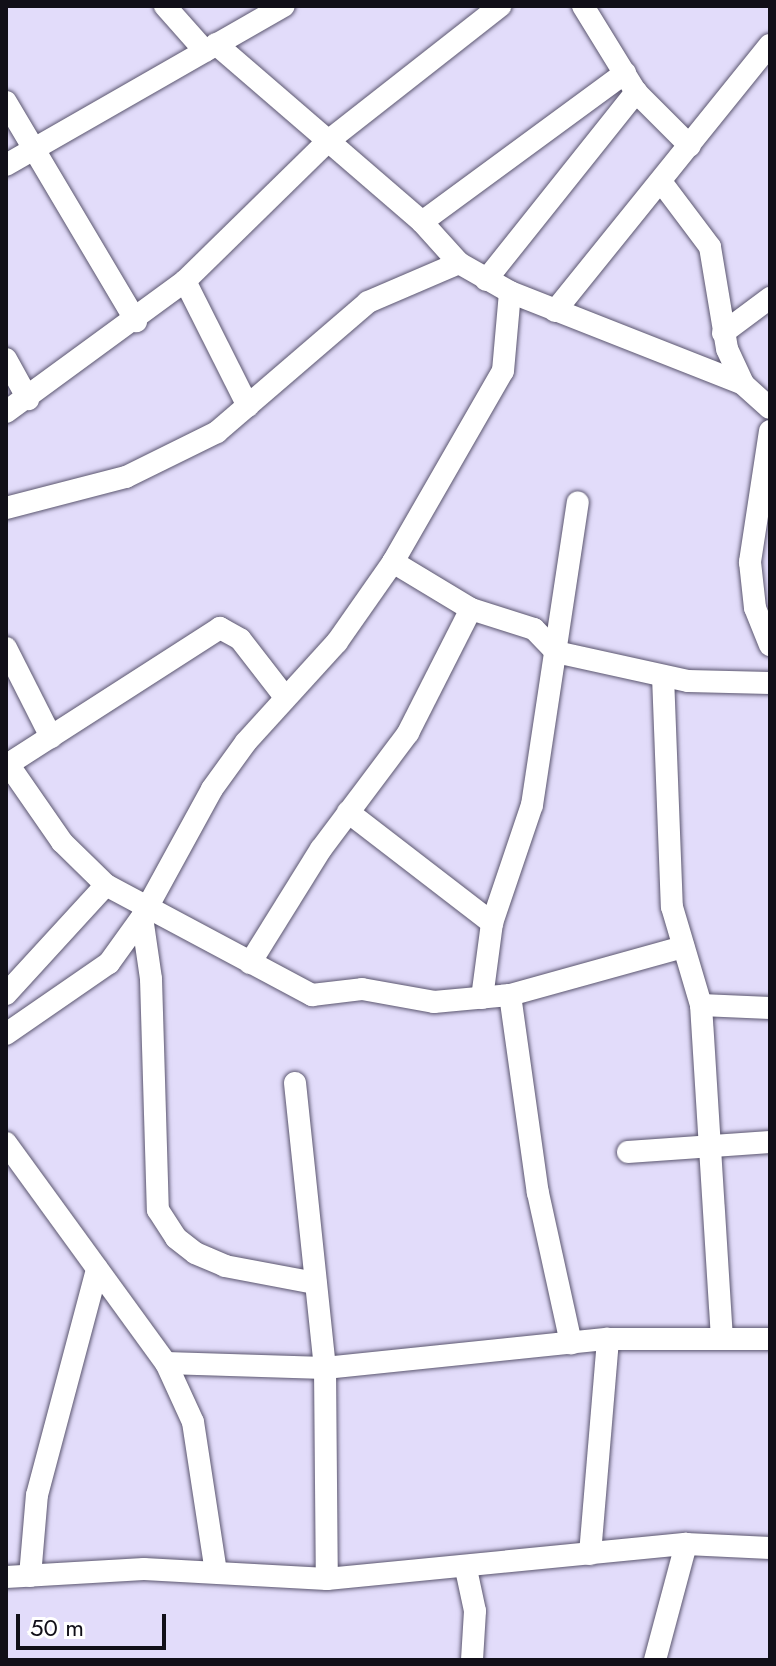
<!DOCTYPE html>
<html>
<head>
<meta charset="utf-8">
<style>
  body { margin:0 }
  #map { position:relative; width:776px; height:1666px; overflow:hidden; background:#e2dcfa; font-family:Jost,sans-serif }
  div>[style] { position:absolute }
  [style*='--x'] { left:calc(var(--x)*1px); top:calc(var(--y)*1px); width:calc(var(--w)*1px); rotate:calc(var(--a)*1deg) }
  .roads { filter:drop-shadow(0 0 2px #5b566f) drop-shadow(0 0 2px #5b566f) }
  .minor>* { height:22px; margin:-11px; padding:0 11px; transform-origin:11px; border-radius:11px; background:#fff }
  span { translate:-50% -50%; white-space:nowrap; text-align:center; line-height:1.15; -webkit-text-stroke:7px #fff; paint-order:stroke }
  .frame { position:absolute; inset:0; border:8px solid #110f18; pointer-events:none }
  .scale { position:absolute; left:16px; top:1614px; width:150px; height:36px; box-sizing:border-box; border:4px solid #110f18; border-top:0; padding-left:10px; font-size:24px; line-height:28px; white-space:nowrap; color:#110f18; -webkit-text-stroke:6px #fff; paint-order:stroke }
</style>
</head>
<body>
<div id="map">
  <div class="roads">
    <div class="minor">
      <div style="--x:165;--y:6;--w:60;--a:48.4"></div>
      <div style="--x:583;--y:6;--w:101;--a:58.4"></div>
      <div style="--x:636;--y:92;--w:76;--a:45"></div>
      <div style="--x:216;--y:44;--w:272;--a:40.8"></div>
      <div style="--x:422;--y:222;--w:55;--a:47.9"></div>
      <div style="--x:459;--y:263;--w:59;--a:29.6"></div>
      <div style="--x:510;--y:292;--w:251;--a:21.5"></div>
      <div style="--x:743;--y:384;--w:36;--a:42"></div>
      <div style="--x:6;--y:102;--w:255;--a:59.3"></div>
      <div style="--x:6;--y:165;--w:320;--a:-29.8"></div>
      <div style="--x:662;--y:183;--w:80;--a:53.1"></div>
      <div style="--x:710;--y:247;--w:103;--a:80.5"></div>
      <div style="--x:727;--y:349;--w:38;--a:65"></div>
      <div style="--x:422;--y:222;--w:252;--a:-36.3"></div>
      <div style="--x:486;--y:280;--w:241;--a:-51.4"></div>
      <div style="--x:185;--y:281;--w:140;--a:63.3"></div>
      <div style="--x:555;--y:311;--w:342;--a:-51.1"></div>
      <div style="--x:723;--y:333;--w:59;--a:-36.7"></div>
      <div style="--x:6;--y:359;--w:46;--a:61.2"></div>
      <div style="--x:6;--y:412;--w:222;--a:-36.2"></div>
      <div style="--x:185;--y:281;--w:200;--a:-44.4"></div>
      <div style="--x:328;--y:141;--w:219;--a:-38.1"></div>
      <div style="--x:770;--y:431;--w:133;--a:98.7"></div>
      <div style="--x:750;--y:562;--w:46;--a:83.8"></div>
      <div style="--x:755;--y:608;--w:40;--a:68"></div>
      <div style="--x:6;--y:508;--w:124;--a:-14.5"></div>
      <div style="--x:126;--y:477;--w:102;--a:-26.3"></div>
      <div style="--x:217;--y:432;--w:199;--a:-40.7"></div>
      <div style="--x:368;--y:302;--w:99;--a:-23.2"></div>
      <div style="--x:393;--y:562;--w:91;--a:31.1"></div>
      <div style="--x:471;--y:609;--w:66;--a:17.6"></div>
      <div style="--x:534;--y:629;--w:32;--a:46"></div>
      <div style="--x:556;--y:652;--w:135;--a:12.4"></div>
      <div style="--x:688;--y:681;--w:82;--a:1.4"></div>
      <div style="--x:6;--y:648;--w:100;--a:63.2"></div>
      <div style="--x:663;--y:676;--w:231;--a:87.8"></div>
      <div style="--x:672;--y:907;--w:102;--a:73.5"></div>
      <div style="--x:701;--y:1005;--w:333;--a:86.4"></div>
      <div style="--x:285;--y:697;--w:73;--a:-127.8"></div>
      <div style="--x:240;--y:639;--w:23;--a:-151"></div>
      <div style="--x:220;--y:628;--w:252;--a:147.3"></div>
      <div style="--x:8;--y:764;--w:95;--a:55.3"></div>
      <div style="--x:62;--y:842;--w:62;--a:44.3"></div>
      <div style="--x:106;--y:885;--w:234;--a:28.1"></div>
      <div style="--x:312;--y:995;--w:50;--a:-6.8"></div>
      <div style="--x:362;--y:989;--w:73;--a:10.2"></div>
      <div style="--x:434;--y:1002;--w:76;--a:-5.3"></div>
      <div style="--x:510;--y:995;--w:180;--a:-15.5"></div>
      <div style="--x:348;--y:812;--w:182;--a:37.6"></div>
      <div style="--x:142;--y:917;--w:63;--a:81.7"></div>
      <div style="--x:151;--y:979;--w:231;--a:88.3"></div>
      <div style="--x:158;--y:1210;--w:33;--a:57"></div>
      <div style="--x:176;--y:1238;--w:24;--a:38"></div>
      <div style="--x:195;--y:1253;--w:33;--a:23"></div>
      <div style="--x:225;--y:1266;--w:92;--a:10.7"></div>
      <div style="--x:250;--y:963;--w:134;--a:-58.1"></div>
      <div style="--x:321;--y:849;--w:145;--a:-53.1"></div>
      <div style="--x:408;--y:733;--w:139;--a:-63.1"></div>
      <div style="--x:6;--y:994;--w:148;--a:-47.5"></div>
      <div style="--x:510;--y:995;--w:200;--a:82"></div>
      <div style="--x:538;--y:1193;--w:154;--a:77.6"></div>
      <div style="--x:482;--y:998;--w:76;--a:-82.4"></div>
      <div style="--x:492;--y:923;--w:125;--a:-71.3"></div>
      <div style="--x:532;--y:805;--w:306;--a:-81.4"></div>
      <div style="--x:701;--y:1005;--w:69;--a:2.5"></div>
      <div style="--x:6;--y:1034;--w:125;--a:-34.6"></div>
      <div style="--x:109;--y:963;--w:57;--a:-54.3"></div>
      <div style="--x:142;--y:917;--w:146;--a:-61.3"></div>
      <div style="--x:212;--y:789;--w:58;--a:-54.1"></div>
      <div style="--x:246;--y:742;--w:135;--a:-47.7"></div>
      <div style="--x:337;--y:642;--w:98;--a:-55"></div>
      <div style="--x:393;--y:562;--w:220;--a:-60.1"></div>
      <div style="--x:503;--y:371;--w:79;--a:-84.9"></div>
      <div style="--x:295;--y:1083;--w:287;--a:84"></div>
      <div style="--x:325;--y:1368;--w:211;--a:89.5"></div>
      <div style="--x:6;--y:1143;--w:272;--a:54"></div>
      <div style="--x:166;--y:1363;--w:65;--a:65.4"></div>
      <div style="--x:193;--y:1422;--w:152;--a:81.3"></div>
      <div style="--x:628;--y:1152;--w:142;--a:-4"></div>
      <div style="--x:166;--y:1363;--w:159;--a:1.8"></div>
      <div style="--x:325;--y:1368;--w:284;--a:-5.9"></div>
      <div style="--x:608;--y:1339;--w:162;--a:0"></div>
      <div style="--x:590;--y:1554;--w:216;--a:-85.2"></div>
      <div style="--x:466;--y:1569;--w:43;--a:77.9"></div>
      <div style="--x:475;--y:1611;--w:49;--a:93.5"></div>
      <div style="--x:30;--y:1576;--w:81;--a:-85.1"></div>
      <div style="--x:37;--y:1495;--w:234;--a:-75.1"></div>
      <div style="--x:6;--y:1577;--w:138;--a:-3.3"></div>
      <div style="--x:144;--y:1569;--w:183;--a:3.1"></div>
      <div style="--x:327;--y:1579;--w:361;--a:-5.6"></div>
      <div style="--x:686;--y:1544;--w:84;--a:2.7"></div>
      <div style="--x:655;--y:1660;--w:120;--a:-75"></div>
    </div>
  </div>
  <div class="frame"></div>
  <div class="scale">50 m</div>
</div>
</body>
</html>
